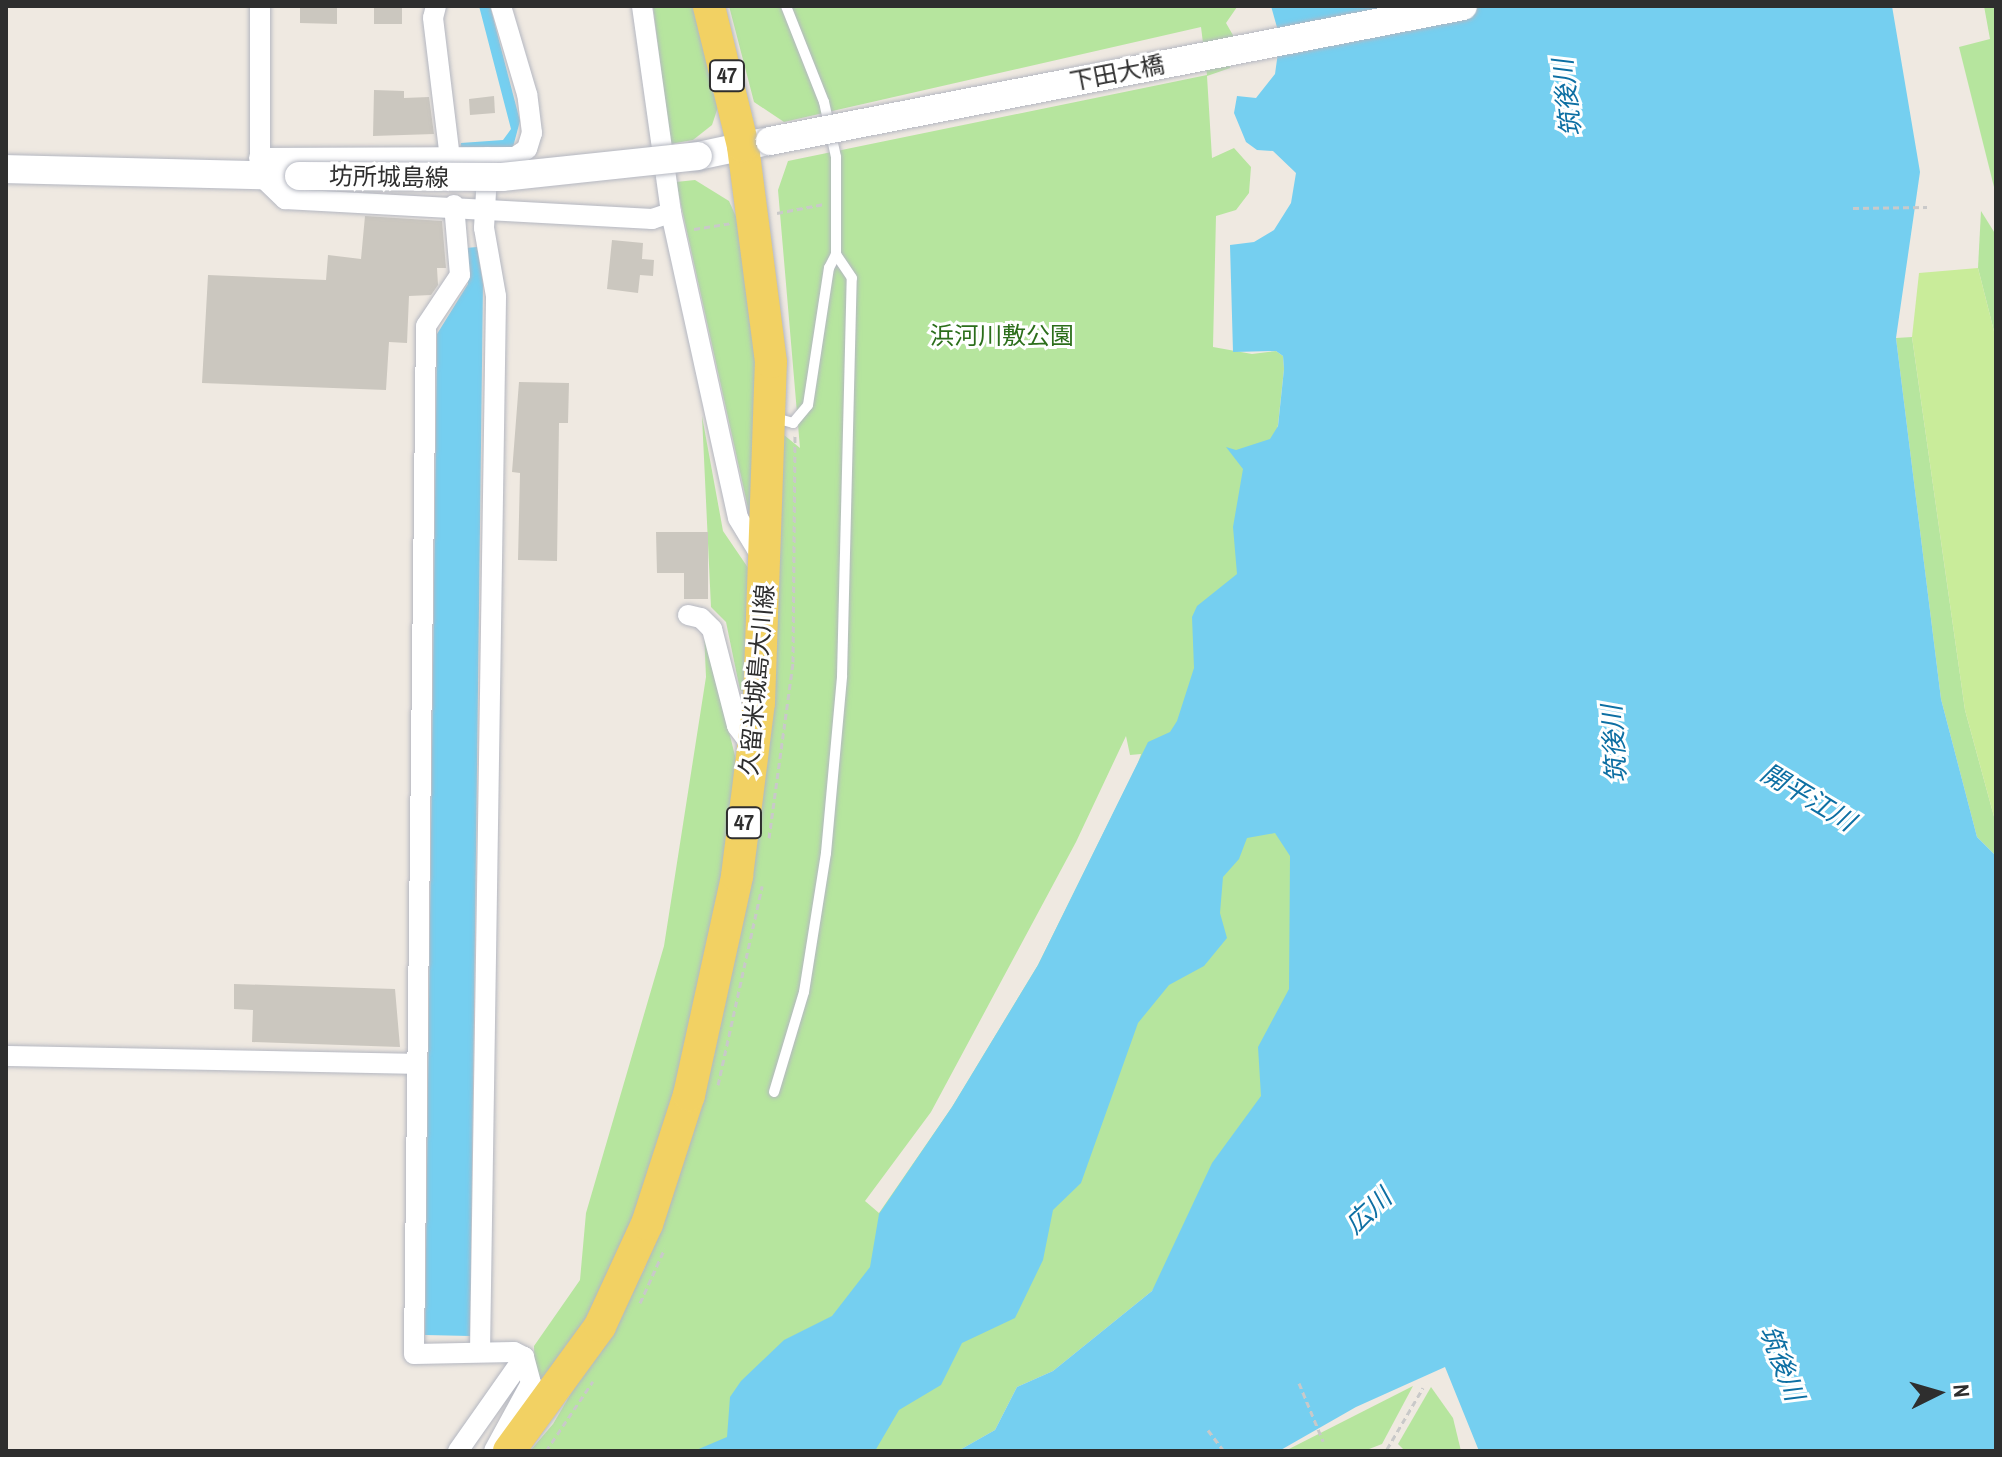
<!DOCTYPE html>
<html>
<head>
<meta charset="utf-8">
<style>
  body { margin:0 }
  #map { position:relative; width:2002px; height:1457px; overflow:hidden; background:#efe9e1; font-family:"Archivo Narrow","Noto Sans JP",sans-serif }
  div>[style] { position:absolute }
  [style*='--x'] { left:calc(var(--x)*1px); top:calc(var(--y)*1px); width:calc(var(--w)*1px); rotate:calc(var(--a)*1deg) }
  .green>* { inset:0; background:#b6e59e }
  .pitch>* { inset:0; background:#c9ec9a }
  .water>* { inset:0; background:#75cff0 }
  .building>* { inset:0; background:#cbc7bf }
  .path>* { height:3px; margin-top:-1.5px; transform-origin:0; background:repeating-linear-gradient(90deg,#c9c9c9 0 6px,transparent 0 10px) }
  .roads { filter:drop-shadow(0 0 2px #b4b7c1) drop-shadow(0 0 2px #b4b7c1) }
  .service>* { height:10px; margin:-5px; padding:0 5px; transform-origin:5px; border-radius:5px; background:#fff }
  .minor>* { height:20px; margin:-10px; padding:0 10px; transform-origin:10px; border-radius:10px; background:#fff }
  .secondary>* { height:28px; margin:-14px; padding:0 14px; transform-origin:14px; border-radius:14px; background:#fff }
  .primary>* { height:32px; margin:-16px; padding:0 16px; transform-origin:16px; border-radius:16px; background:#f2d163 }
  .bridges { filter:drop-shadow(0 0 2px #b4b7c1) drop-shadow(0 0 2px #b4b7c1) }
  .secondary-bridge>* { height:28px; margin:-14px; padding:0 14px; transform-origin:14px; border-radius:14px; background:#fff }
  span { translate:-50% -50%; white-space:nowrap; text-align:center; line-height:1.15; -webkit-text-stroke:6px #fff; paint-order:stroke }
  .shield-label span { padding:2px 6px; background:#fff; border:2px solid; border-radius:6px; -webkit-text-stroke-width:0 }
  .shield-label { font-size:22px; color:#2e2e2e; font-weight:700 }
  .street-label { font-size:24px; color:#2e2e2e }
  .park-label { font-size:24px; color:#2c6e1b }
  .water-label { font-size:26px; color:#0d6fa3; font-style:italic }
  .frame { position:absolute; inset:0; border:8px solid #2e2e2e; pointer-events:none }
  .north { position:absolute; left:1898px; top:1353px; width:80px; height:80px; -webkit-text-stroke:6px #fff; paint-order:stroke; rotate:85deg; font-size:22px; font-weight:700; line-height:32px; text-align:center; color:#2e2e2e }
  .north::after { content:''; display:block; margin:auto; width:28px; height:36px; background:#2e2e2e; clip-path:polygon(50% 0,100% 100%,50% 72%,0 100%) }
</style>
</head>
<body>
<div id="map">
  <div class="green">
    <div style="clip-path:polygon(653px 6px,695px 6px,719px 104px,712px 125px,693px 140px,670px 144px)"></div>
    <div style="clip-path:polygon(evenodd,729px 6px,1237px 7px,1226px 23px,1234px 37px,1230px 68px,1207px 76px,1212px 158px,1234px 148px,1251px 167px,1249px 193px,1236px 210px,1216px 216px,1213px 347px,1252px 354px,1276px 351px,1283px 356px,1284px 369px,1278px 425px,1171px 866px,1322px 803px,1314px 1064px,1152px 1291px,1053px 1371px,1017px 1387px,995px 1430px,958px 1451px,530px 1451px,553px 1424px,644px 1270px,707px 1077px,784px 435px,800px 448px,778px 190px,788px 161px,1207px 75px,1201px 27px,784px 122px,754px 102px,729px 6px,1126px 736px,1130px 755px,1141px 754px,1138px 763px,1038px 965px,952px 1107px,879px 1213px,865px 1201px,931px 1112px,1076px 842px,1126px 736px)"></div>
    <div style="clip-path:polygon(1984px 6px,1996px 6px,1996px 195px,1959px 47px,1990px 39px)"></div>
    <div style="clip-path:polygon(695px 180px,729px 201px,741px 228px,757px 328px,752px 526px,676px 182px)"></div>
    <div style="clip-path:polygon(1981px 211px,1996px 235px,1996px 339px,1978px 268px)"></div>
    <div style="clip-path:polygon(1912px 337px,1965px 710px,1996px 824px,1996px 856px,1977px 837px,1941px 699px,1896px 338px)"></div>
    <div style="clip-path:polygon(702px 416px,723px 531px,755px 578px,750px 695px,740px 690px,726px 622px,711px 607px)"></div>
    <div style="clip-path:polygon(704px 630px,738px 768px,722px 897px,677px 1096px,637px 1218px,589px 1324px,505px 1443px,535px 1383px,534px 1346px,580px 1280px,586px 1213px,664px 946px,706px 677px)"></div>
    <div style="clip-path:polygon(1413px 1386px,1382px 1444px,1364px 1451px,1285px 1451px)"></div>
    <div style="clip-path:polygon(1431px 1387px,1453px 1418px,1461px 1451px,1405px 1451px,1398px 1444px)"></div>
  </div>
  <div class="pitch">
    <div style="clip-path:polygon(1978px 268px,1996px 339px,1996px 824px,1965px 710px,1912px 337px,1919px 273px)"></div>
  </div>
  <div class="water">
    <div style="clip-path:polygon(479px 6px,490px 6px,520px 121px,513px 147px,460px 150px,461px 143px,503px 140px,511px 129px)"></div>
    <div style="clip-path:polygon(1271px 6px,1892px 6px,1920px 172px,1896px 338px,1941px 699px,1977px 837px,1996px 856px,1996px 1451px,1479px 1451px,1445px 1367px,1356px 1407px,1279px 1451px,958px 1451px,995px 1430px,1017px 1387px,1053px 1371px,1152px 1291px,1212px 1163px,1261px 1096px,1258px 1047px,1289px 989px,1290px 856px,1275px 833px,1247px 838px,1239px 859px,1223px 877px,1220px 913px,1227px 938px,1204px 966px,1169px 985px,1138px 1023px,1081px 1183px,1053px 1210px,1043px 1260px,1015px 1318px,962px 1343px,941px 1385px,899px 1410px,875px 1451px,694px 1451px,727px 1437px,730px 1397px,741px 1381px,784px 1340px,832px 1316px,870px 1267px,879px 1214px,952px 1107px,1038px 965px,1148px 742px,1170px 732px,1177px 721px,1194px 668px,1192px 617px,1197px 606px,1237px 574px,1233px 527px,1243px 469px,1226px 447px,1236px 450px,1270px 439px,1278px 426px,1284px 369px,1283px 356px,1276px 351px,1233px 352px,1230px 245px,1254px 242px,1274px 230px,1291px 203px,1296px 173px,1273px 151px,1257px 150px,1246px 142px,1234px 113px,1237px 96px,1256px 98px,1275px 74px,1280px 38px)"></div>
    <div style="clip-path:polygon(477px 247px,483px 284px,470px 1336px,425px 1335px,437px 334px,468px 284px,466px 248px)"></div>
  </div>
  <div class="building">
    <div style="clip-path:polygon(300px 6px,337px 6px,337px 24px,300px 23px)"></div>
    <div style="clip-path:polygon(374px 6px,402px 6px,402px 24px,374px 24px)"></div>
    <div style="clip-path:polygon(374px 90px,404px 91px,404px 98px,429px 97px,434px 134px,373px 136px)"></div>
    <div style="clip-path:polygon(494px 96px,495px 113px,470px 115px,469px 99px)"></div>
    <div style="clip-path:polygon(365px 216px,442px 221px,446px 268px,437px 268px,438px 285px,431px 295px,409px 296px,407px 343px,389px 342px,386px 390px,202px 383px,208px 275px,326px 280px,328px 255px,361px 259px)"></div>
    <div style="clip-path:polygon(612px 240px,643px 243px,642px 259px,654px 260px,653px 276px,640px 275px,638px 293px,607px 289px)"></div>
    <div style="clip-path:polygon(519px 382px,569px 383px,568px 423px,559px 423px,557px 561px,518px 560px,520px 473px,512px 472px)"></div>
    <div style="clip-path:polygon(656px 532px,708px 532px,708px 599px,684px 599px,684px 573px,657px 573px)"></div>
    <div style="clip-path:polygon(234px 984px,395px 989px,400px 1047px,252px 1042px,253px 1010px,234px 1009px)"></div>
  </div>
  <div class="path">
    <div style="--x:1853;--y:208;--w:74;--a:-0.8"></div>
    <div style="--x:777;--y:213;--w:48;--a:-10.8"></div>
    <div style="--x:694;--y:229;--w:36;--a:-9"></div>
    <div style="--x:769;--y:838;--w:178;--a:-82.2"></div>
    <div style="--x:793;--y:662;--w:226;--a:-89.5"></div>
    <div style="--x:718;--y:1085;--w:204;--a:-77.5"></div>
    <div style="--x:640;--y:1303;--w:60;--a:-65.6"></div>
    <div style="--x:1299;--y:1383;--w:63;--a:67.5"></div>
    <div style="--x:1208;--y:1430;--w:26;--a:53"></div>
    <div style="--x:1387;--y:1449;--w:71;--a:-59.5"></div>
    <div style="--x:546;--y:1451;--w:84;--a:-56.1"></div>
    <div style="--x:1380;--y:1451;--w:11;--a:0"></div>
  </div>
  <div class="roads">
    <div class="service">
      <div style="--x:772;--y:417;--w:22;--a:16"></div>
      <div style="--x:793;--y:423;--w:23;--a:-50"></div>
      <div style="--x:808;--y:405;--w:139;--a:-81.3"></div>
      <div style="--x:829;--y:268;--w:16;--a:-63"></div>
      <div style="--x:836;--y:254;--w:97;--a:-90"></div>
      <div style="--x:836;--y:157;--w:56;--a:-102.3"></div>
      <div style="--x:824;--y:102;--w:103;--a:-111.6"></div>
      <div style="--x:774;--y:1092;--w:104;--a:-73.3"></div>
      <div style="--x:804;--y:992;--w:141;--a:-81"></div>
      <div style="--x:826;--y:853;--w:178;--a:-84.8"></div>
      <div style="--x:842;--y:676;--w:398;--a:-88.6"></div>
      <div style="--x:852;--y:278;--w:29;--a:-124"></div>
    </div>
    <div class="minor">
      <div style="--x:260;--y:6;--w:169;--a:90"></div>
      <div style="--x:260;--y:175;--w:35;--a:44"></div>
      <div style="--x:285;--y:199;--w:368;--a:3.1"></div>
      <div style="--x:652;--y:219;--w:20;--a:-18"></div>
      <div style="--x:436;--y:6;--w:12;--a:104"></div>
      <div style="--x:433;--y:18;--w:141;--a:83.1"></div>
      <div style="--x:642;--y:6;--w:209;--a:82"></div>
      <div style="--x:671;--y:213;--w:312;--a:77.6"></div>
      <div style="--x:738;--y:518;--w:50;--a:58.8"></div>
      <div style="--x:259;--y:158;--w:256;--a:-0.2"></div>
      <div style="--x:515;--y:157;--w:14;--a:-34"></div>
      <div style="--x:527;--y:149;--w:17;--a:-73"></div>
      <div style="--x:532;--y:133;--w:39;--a:-97"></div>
      <div style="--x:527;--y:94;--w:92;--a:-106.5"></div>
      <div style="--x:454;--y:205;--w:70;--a:85.1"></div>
      <div style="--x:460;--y:275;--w:61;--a:123.7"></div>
      <div style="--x:426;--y:326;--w:1028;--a:90.67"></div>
      <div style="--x:414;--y:1354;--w:100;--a:-1.1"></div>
      <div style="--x:514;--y:1352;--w:11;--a:27"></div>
      <div style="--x:524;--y:1357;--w:27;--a:75"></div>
      <div style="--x:531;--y:1383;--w:77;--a:118.6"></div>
      <div style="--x:688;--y:615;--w:13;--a:13"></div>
      <div style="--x:701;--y:618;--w:16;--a:45"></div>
      <div style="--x:712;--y:629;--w:100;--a:75.5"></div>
      <div style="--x:737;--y:726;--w:26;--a:53"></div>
      <div style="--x:6;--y:1056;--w:407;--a:1.1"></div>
      <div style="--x:480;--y:1352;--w:1056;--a:-89.13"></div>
      <div style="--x:496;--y:296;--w:69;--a:-100"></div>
      <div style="--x:484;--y:228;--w:71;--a:-86.8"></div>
      <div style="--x:458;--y:1451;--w:115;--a:-54.9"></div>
    </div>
    <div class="secondary">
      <div style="--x:698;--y:156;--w:67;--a:-12"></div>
      <div style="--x:6;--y:169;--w:293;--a:1.4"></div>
    </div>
    <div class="primary">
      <div style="--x:509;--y:1451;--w:155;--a:-53.9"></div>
      <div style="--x:600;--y:1326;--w:112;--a:-65.3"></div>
      <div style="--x:647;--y:1224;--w:136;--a:-72"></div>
      <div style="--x:689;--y:1095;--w:224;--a:-77.6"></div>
      <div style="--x:737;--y:876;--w:174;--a:-82.8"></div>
      <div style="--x:759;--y:703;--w:341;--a:-88"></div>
      <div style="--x:771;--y:362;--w:218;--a:-97.4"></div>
      <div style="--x:743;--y:146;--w:144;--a:-103.7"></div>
    </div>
  </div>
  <div class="bridges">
    <div class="secondary-bridge">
      <div style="--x:770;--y:141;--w:706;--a:-11.02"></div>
      <div style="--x:299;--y:176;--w:203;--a:0.3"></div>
      <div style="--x:502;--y:177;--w:197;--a:-6.1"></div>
    </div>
  </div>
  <div class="shield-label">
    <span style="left:727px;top:76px">47</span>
    <span style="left:744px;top:823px">47</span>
  </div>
  <div class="street-label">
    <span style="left:1117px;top:73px;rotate:-11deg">下田大橋</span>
    <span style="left:389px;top:177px;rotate:1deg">坊所城島線</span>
    <span style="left:757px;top:680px;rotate:-85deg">久留米城島大川線</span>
  </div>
  <div class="park-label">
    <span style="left:1002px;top:336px">浜河川敷公園</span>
  </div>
  <div class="water-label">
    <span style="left:1567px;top:98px;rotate:-97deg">筑後川</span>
    <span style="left:1614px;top:744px;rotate:-94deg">筑後川</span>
    <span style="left:1808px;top:797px;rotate:31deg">開平江川</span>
    <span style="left:1368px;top:1211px;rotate:-43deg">広川</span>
    <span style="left:1782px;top:1363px;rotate:69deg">筑後川</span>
  </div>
  <div class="frame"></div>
  <div class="north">N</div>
</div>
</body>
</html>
